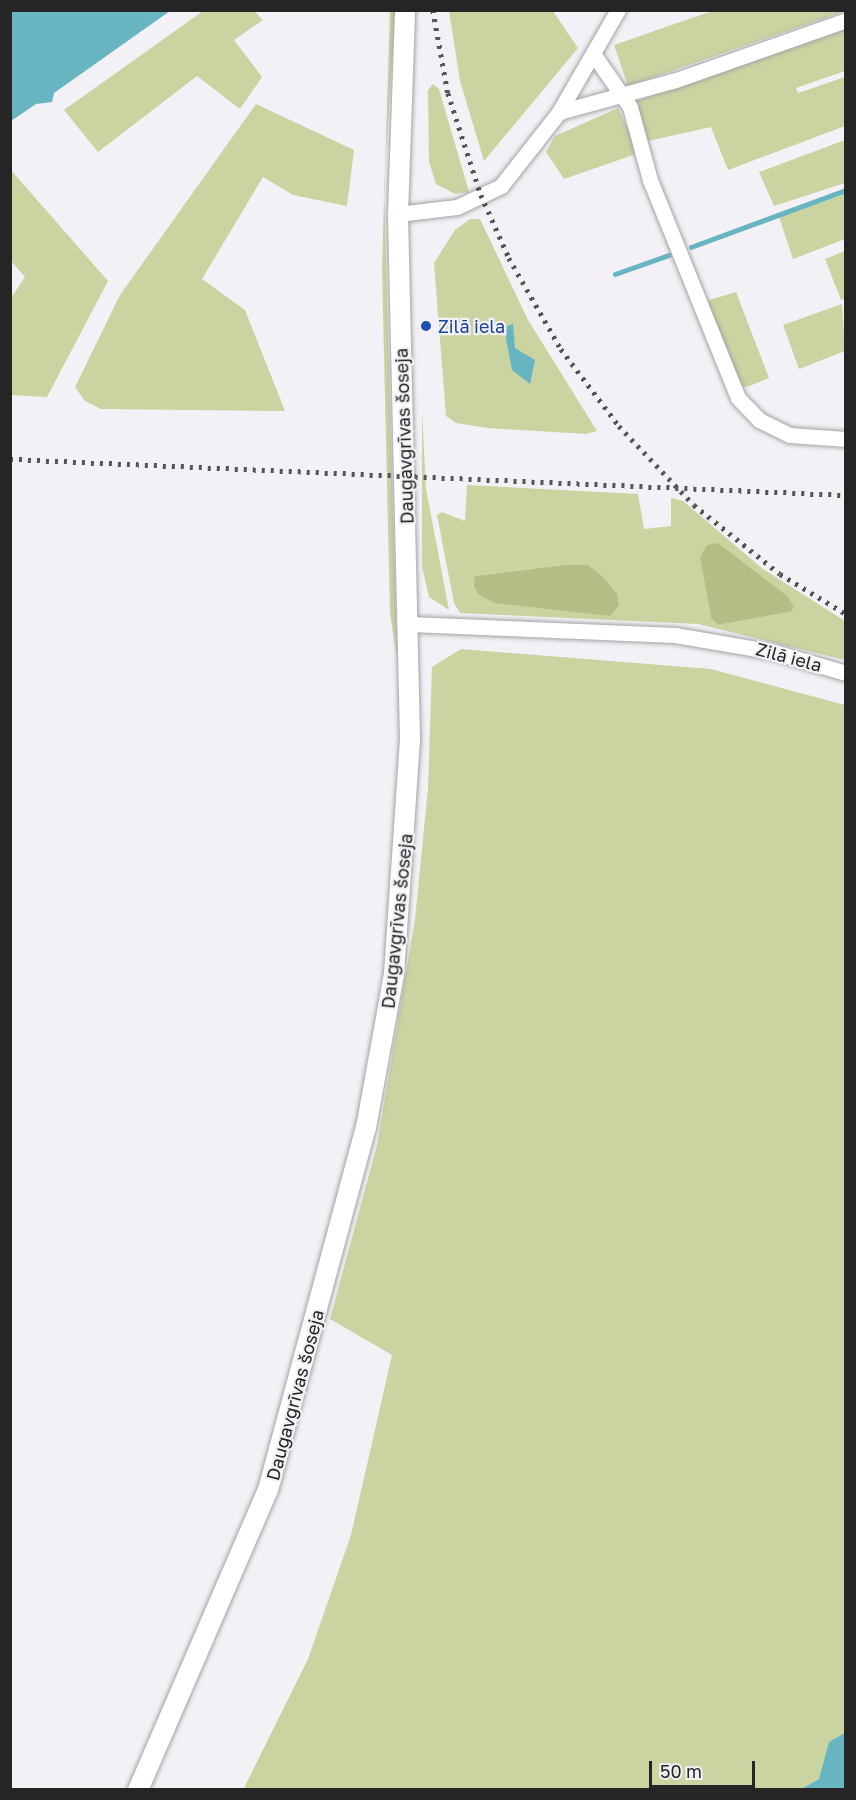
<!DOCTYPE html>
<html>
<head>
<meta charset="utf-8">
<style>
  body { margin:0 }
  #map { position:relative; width:856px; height:1800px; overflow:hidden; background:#f3f1f5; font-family:"Golos Text",sans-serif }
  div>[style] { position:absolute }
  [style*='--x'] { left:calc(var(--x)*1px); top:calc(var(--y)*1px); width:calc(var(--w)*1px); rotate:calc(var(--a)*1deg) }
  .green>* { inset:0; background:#cad4a1 }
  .forest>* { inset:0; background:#b3be85 }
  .water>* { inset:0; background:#68b5c2 }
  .stream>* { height:4.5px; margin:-2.25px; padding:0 2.25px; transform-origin:2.25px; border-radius:2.25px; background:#68b5c2 }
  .roads { filter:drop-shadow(0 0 2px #a4a2a6) drop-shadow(0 0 2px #a4a2a6) }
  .minor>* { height:15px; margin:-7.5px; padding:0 7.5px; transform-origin:7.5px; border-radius:7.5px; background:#fff }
  .major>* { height:20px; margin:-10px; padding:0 10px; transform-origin:10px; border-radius:10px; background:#fff }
  .rail>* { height:4.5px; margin-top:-2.25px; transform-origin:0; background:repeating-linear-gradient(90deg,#555456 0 3px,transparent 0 9px) }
  .dots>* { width:16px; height:16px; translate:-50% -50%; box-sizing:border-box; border:3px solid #f3f1f5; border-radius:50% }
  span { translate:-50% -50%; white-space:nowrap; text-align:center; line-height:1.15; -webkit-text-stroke:4.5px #f3f1f5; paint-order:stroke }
  .transit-label { font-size:18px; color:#164399 }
  .left { translate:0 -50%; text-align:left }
  .street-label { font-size:18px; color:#262526 }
  .frame { position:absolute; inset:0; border:12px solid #262526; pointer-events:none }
  .scale { position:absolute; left:649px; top:1761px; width:106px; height:27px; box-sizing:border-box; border:3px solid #262526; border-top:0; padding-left:8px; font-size:18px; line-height:21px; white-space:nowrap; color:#262526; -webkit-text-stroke:4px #f3f1f5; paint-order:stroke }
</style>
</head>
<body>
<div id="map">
  <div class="green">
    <div style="clip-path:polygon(203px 11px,254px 11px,263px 20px,234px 40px,262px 77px,240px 109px,197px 76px,98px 152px,64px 110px)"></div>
    <div style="clip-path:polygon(390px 11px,395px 11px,384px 187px,397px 658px,390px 613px,382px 269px)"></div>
    <div style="clip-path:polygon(449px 11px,553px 11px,578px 48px,484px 161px,460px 81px)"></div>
    <div style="clip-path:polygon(712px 11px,845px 11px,628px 86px,614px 45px)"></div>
    <div style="clip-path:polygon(845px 27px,845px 71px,796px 88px,798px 93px,845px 77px,845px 126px,728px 170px,711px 127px,648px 141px,634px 102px)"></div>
    <div style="clip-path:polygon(433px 84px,439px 89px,469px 192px,455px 194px,436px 184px,429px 162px,428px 90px)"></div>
    <div style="clip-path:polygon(256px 104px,354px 150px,347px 206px,293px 195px,263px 177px,202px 279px,245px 310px,285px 411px,101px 409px,85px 401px,75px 387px,120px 295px)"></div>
    <div style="clip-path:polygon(618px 108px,639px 153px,564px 179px,546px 152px,555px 136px)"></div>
    <div style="clip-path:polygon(845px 140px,845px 183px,774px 206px,759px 172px)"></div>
    <div style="clip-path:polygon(10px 169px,108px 281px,47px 397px,11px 395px,11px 298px,25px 277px,11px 261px)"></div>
    <div style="clip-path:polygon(845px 194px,845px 239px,793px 259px,779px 217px)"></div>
    <div style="clip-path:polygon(470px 219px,480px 219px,528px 320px,597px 431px,586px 434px,487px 428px,456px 423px,446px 416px,434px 263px,455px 230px)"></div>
    <div style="clip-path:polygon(845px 251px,845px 298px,841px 300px,825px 259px)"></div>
    <div style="clip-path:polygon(736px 292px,769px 378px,747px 387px,738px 386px,706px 301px)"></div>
    <div style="clip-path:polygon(842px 304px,845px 351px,799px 369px,783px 325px)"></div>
    <div style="clip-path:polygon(422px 410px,426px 489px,449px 610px,429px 597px,422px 567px)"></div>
    <div style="clip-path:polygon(evenodd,467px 485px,638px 494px,644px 529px,671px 526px,671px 498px,683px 501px,763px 569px,845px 621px,845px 660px,698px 624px,460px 613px,454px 603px,437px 515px,442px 512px,465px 521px,467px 485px,717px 543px,749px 570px,790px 612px,718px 625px,711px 618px,700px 558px,717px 543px,467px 485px,534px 569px,603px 577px,617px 593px,619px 605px,475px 576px,534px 569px)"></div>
    <div style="clip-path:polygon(461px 649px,711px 669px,845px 705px,845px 1733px,831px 1747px,819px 1779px,801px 1789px,243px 1790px,308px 1659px,351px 1535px,392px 1355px,330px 1319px,377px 1145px,415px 919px,428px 788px,432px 667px)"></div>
  </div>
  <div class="forest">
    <div style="clip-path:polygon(718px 543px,787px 596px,794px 607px,790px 612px,718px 625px,711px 618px,700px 558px,707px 545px)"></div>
    <div style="clip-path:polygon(566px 565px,588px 565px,603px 577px,617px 593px,619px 605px,610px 616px,494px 603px,478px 594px,474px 586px,475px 576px)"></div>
  </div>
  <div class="water">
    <div style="clip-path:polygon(11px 10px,170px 10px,170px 11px,54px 93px,52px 102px,36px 104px,11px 121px)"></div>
    <div style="clip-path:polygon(513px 324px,515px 348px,535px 360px,530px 384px,512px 370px,506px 339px,507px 326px)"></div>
    <div style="clip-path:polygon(845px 1733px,845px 1789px,801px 1789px,819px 1779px,829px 1742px)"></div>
  </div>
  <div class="stream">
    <div style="--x:691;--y:247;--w:165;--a:-20.2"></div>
    <div style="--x:615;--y:274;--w:57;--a:-19.4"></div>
  </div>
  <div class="roads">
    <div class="minor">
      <div style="--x:594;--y:55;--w:63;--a:55.3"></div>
      <div style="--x:630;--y:107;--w:76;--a:74.7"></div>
      <div style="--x:650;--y:180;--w:235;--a:68"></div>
      <div style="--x:738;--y:398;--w:30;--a:46"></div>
      <div style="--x:759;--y:420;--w:34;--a:26"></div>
      <div style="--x:790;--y:435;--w:56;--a:4.1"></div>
      <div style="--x:559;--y:112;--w:121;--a:-15.3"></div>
      <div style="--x:676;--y:80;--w:180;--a:-19.4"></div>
      <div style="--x:398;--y:214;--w:59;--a:-6.8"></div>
      <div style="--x:457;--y:207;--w:49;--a:-25.5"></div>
      <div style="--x:501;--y:186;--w:94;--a:-51.9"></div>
      <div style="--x:559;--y:112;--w:118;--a:-60"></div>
      <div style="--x:410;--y:624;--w:265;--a:2.4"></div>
      <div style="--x:675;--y:635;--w:100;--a:9.7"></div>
      <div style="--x:774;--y:652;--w:75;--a:16.3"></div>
    </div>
    <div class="major">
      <div style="--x:138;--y:1790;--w:327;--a:-66.6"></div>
      <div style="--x:268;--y:1490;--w:375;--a:-74.9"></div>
      <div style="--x:366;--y:1128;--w:157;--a:-79.7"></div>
      <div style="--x:394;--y:974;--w:236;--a:-86.1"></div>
      <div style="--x:410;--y:739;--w:525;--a:-91.31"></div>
      <div style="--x:398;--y:214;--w:204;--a:-88"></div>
    </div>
  </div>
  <div class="rail">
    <div style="--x:433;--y:10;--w:84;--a:79.8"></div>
    <div style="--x:448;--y:93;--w:107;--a:72.1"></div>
    <div style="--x:481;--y:195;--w:69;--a:66"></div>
    <div style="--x:509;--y:258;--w:105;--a:60.3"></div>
    <div style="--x:561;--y:349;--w:96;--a:53"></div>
    <div style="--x:619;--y:426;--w:109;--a:46.5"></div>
    <div style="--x:694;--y:505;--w:110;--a:38.7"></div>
    <div style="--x:780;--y:574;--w:77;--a:31.2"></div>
    <div style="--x:10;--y:459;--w:837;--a:2.47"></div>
  </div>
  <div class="dots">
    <div style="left:426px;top:326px;background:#1a4fb4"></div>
  </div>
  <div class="transit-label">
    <span class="left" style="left:438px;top:326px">Zilā iela</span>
  </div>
  <div class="street-label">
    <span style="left:404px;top:436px;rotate:-92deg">Daugavgrīvas šoseja</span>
    <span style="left:789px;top:657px;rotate:15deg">Zilā iela</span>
    <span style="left:397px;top:921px;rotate:-84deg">Daugavgrīvas šoseja</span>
    <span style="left:295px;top:1395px;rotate:-75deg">Daugavgrīvas šoseja</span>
  </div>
  <div class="frame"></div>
  <div class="scale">50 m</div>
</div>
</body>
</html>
